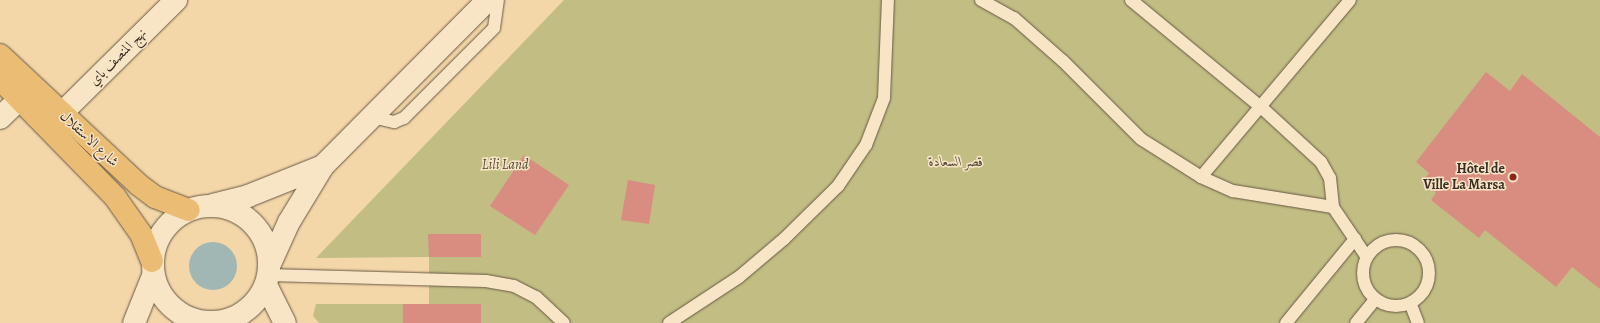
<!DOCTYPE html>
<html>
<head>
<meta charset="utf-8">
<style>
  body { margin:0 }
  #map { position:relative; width:1600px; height:323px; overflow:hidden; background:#f4d7a8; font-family:Alegreya,Amiri,serif }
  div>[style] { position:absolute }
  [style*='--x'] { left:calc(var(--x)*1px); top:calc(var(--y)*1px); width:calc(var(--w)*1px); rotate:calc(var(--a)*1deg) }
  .green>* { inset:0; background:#c1bd83 }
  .water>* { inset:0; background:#a1b7b3 }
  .round { border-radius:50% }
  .building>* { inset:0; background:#d88d80 }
  .roads { filter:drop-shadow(0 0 1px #685846) drop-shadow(0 0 1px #685846) }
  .lane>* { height:12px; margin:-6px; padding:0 6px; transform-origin:6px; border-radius:6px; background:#f8e5c6 }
  .lane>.ring { margin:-6px; padding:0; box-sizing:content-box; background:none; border:12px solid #f8e5c6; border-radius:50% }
  .street>* { height:22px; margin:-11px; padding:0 11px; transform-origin:11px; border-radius:11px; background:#f8e5c6 }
  .secondary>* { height:22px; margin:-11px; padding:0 11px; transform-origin:11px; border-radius:11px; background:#f8e5c6 }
  .secondary>.ring { margin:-11px; padding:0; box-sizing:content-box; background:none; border:22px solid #f8e5c6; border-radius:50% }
  .highway>* { height:22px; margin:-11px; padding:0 11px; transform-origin:11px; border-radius:11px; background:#eabc74 }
  .dots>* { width:11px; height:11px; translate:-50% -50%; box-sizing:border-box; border:2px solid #f8e5c6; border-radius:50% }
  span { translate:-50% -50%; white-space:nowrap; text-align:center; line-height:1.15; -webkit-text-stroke:3px #f8e5c6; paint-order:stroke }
  .street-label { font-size:14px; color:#3a2d25 }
  .park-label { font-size:14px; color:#554a38; font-style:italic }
  .poi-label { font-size:14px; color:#3a2d25; font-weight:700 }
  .right { translate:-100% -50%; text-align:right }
</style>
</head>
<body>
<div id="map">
  <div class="green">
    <div style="clip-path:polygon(564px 0,1600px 0,1600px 323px,319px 323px,313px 316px,316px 304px,429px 304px,429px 257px,316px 258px)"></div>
  </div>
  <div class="water">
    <div class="round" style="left:189px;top:242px;width:48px;height:48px"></div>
  </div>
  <div class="building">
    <div style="clip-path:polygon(1486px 72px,1510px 91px,1522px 74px,1600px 137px,1600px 289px,1572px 267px,1556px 287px,1485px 230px,1479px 238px,1431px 200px,1436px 193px,1422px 182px,1429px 173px,1416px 162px)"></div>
    <div style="clip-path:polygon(524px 155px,569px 185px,535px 235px,490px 206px)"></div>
    <div style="clip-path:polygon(628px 180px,655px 185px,649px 224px,621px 220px)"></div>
    <div style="clip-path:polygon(428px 234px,481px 234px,481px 257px,429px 257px)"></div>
    <div style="clip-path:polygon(403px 304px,481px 304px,481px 323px,403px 323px)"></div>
  </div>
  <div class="roads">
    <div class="lane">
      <div style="--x:981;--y:0;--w:38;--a:29"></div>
      <div style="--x:1014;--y:18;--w:65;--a:41.3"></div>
      <div style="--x:1063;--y:61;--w:110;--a:45"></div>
      <div style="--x:1141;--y:139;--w:71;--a:32.3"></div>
      <div style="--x:1201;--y:177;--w:35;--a:24"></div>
      <div style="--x:1233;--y:191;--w:101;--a:9.1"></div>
      <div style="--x:1333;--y:207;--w:59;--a:56"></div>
      <div style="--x:1131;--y:0;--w:168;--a:39.5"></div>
      <div style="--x:1261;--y:107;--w:81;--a:42.5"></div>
      <div style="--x:1321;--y:162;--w:18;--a:61"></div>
      <div style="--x:1330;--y:178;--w:29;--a:84"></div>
      <div style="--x:372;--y:117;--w:23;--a:13"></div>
      <div style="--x:394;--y:122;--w:11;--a:-22"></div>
      <div style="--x:404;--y:118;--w:127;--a:-45"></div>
      <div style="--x:494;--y:28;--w:28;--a:-82"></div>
      <div style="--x:1201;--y:177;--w:231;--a:-49.9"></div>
      <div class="ring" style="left:1363px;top:240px;width:54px;height:54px"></div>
      <div style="--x:269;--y:275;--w:217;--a:1.6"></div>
      <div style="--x:486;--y:281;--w:28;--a:10"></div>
      <div style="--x:514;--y:286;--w:25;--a:27"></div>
      <div style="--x:536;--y:297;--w:38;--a:43"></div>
      <div style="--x:1411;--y:305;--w:19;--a:69"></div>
      <div style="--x:669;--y:323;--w:84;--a:-33.3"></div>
      <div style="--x:739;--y:277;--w:59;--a:-40.2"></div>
      <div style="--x:784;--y:239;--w:76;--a:-44.5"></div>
      <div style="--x:838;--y:186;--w:50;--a:-55.7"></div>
      <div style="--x:866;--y:145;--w:50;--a:-69"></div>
      <div style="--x:884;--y:98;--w:98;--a:-87.7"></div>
      <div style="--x:1286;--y:323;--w:109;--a:-50.6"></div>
      <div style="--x:1356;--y:323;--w:28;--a:-51"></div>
    </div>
    <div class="street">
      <div style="--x:61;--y:114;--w:162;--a:-44.7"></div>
      <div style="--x:0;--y:118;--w:28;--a:-44"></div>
    </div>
    <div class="secondary">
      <div style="--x:213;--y:205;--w:36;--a:-14"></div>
      <div style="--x:248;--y:196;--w:81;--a:-21.8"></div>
      <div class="ring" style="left:153px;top:206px;width:94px;height:94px"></div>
      <div style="--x:269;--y:266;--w:48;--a:-65.6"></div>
      <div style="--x:289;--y:222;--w:66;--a:-58.7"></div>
      <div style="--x:323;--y:166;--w:234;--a:-45.2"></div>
      <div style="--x:266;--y:285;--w:42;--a:63.4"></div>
      <div style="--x:134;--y:323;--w:51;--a:-68"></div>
    </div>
    <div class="highway">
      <div style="--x:0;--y:55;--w:190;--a:43.1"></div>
      <div style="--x:139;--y:185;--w:20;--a:37"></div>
      <div style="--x:155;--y:197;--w:36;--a:21"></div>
      <div style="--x:0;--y:79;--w:165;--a:45.7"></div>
      <div style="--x:115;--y:197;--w:45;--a:54.9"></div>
      <div style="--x:141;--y:234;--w:29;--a:68"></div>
    </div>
  </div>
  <div class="dots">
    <div style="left:1513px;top:177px;background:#8f2418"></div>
  </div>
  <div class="street-label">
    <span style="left:118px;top:57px;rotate:-45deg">نهج المنصف باي</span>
    <span style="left:89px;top:139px;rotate:43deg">شارع الاستقلال</span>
  </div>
  <div class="park-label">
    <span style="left:956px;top:162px">قصر السعادة</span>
    <span style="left:505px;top:165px">Lili Land</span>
  </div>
  <div class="poi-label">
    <span class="right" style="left:1505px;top:177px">Hôtel de<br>Ville La Marsa</span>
  </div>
</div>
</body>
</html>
